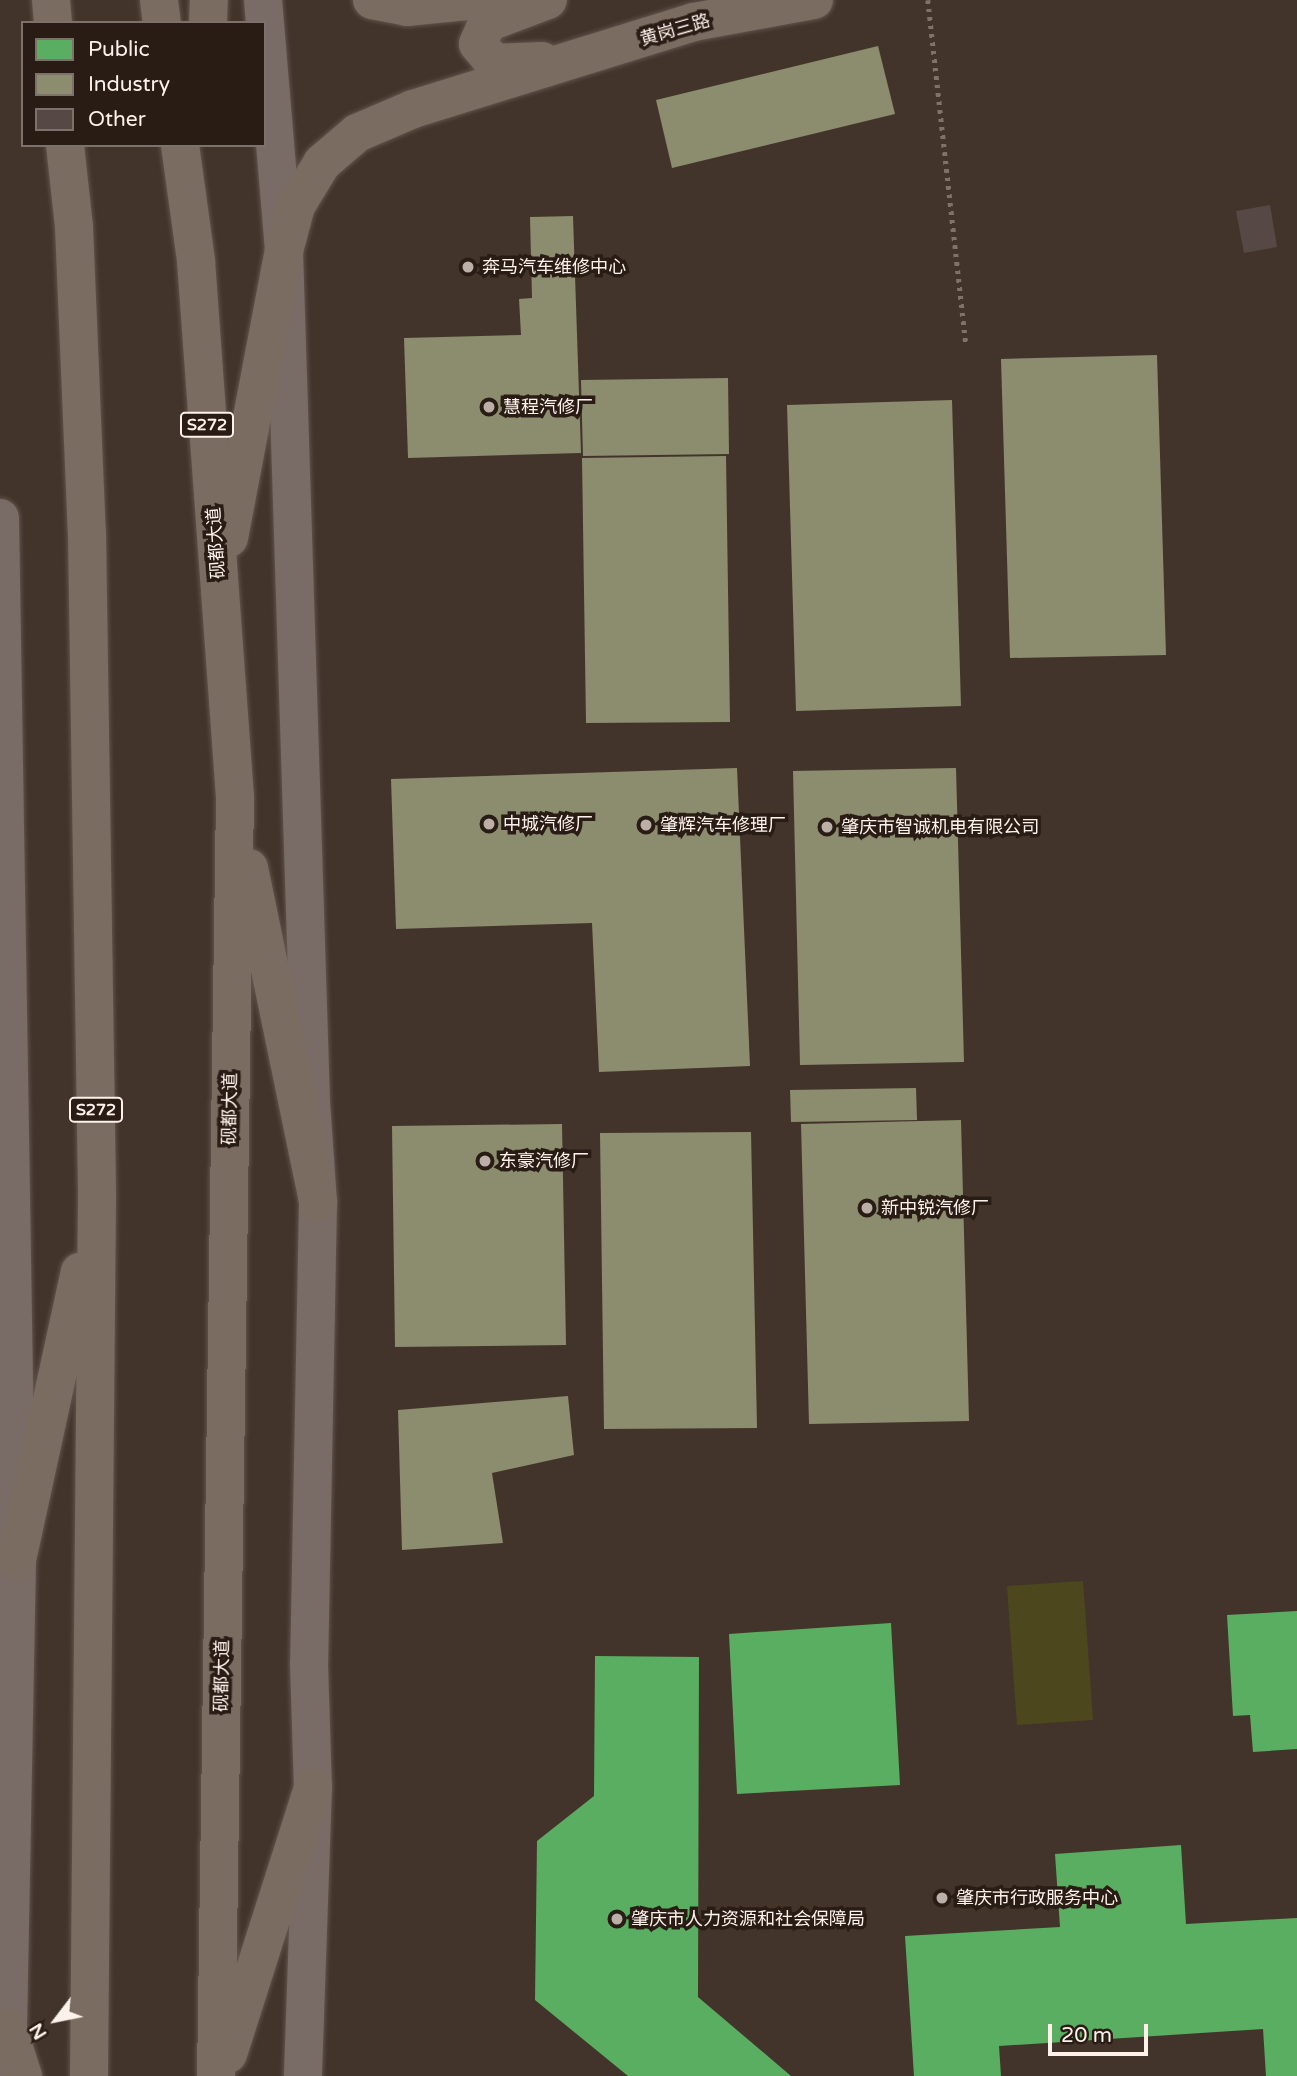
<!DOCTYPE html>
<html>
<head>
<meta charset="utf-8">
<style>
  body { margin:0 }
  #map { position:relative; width:1297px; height:2076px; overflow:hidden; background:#43342b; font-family:"Varela Round","Noto Sans SC",sans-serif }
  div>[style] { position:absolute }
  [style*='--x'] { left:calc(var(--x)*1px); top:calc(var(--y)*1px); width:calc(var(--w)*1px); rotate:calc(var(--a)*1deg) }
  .green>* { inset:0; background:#4d471e }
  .public>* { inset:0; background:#5aae61 }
  .industry>* { inset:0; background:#8c8c6e }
  .building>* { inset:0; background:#564945 }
  .path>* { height:4.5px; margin-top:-2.25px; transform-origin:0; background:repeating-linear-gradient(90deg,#7e726c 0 3.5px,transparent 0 8.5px) }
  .roads { filter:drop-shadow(0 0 2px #5f534c) drop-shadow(0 0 2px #5f534c) }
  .minor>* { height:38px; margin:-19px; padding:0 19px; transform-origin:19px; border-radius:19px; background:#796b65 }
  .major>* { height:38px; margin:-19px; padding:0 19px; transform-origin:19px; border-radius:19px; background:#7a6c61 }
  .dots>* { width:19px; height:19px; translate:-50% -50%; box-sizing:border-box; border:4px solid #291c15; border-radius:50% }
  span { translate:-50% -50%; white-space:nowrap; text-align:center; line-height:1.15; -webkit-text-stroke:7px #291c15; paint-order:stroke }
  .shield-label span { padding:2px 5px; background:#291c15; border:2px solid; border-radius:5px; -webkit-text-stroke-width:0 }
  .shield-label { font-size:16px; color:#fdf1eb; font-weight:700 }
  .street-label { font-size:18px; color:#fdf1eb }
  .poi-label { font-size:18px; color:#fdf1eb }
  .left { translate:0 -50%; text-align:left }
  .legend { position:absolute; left:21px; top:21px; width:245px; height:126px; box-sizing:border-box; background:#291c15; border:2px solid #7e716b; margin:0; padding:9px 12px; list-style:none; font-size:21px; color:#fdf1eb }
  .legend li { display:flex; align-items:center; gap:14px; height:35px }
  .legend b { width:35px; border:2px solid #7e716b }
  .north { position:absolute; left:21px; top:1985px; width:70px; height:70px; -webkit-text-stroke:5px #291c15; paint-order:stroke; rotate:238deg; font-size:19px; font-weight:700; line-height:28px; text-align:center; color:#fdf1eb }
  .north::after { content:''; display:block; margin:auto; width:24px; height:32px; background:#fdf1eb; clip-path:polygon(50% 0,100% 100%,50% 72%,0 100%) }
  .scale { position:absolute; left:1048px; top:2024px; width:100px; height:32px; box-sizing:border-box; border:4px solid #fdf1eb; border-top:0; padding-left:9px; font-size:21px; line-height:24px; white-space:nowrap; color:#fdf1eb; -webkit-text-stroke:5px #291c15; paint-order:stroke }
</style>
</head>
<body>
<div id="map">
  <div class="green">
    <div style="clip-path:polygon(1083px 1581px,1093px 1720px,1017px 1725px,1007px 1586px)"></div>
  </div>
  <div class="public">
    <div style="clip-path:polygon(1297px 1611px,1297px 1749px,1253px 1752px,1250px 1715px,1233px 1716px,1227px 1615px)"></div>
    <div style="clip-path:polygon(891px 1623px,900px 1785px,737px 1794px,729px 1634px)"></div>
    <div style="clip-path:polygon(595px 1656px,699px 1657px,698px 1997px,791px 2076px,628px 2076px,535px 2000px,537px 1841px,594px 1796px)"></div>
    <div style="clip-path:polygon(1181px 1845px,1186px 1924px,1297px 1918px,1297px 2076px,1266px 2076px,1263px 2029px,999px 2046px,1001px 2076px,914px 2076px,905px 1936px,1060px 1927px,1055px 1854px)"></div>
  </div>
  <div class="industry">
    <div style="clip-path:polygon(878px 46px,895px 114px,672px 168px,656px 100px)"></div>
    <div style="clip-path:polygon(573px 216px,581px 453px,408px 458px,404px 338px,521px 335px,519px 299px,532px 298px,530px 217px)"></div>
    <div style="clip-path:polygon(1157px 355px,1166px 655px,1010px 658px,1001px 359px)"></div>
    <div style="clip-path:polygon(728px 378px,729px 454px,583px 456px,581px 380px)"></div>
    <div style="clip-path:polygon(952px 400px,961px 706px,796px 711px,787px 405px)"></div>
    <div style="clip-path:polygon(726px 456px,730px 722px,586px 723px,582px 458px)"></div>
    <div style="clip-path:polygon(737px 768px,750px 1066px,599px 1072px,592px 923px,396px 929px,391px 779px)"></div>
    <div style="clip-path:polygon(956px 768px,964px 1062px,800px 1065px,793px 771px)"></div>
    <div style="clip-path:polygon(916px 1088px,917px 1120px,791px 1122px,790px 1090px)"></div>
    <div style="clip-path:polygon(961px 1120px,969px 1421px,809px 1424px,801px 1124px)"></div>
    <div style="clip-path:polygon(562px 1124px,566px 1345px,395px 1347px,392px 1126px)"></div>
    <div style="clip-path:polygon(751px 1132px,757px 1428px,604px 1429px,600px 1133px)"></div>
    <div style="clip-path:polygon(568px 1396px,574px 1455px,492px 1473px,503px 1543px,402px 1550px,398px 1410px)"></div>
  </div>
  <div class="building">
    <div style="clip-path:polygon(1270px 205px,1277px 247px,1244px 253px,1236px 211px)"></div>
  </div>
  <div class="path">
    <div style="--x:928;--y:0;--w:344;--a:83.7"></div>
  </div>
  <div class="roads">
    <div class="minor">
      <div style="--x:263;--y:0;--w:252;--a:85.2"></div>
      <div style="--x:284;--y:251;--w:851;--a:88.18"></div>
      <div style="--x:311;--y:1102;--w:100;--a:86"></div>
      <div style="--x:318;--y:1202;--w:461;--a:91.1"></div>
      <div style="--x:309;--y:1663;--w:124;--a:88.2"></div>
      <div style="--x:313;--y:1787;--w:289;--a:92"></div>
      <div style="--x:0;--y:518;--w:1042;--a:89.07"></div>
      <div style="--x:17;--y:1560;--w:499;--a:91.1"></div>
    </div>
    <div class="major">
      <div style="--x:51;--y:0;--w:23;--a:85"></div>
      <div style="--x:159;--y:0;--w:23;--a:83"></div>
      <div style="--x:372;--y:0;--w:36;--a:11"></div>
      <div style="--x:407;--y:7;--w:70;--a:-5.7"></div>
      <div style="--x:208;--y:23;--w:23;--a:-88"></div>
      <div style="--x:542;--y:61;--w:48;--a:177.6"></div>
      <div style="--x:494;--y:63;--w:25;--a:-130"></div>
      <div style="--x:478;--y:44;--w:23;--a:-67"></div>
      <div style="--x:487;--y:23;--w:65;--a:-20.7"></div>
      <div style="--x:65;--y:145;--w:82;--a:83.7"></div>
      <div style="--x:74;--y:227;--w:306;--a:87.6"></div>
      <div style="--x:87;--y:533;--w:662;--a:89.13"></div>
      <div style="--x:97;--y:1195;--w:881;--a:90.52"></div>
      <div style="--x:180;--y:145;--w:117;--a:82.1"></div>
      <div style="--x:196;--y:261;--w:537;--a:85.84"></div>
      <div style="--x:235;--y:797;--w:1279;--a:90.85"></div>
      <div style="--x:229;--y:538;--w:292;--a:-79.2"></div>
      <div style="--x:284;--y:251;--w:47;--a:-75.1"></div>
      <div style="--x:296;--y:206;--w:50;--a:-58.8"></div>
      <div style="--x:322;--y:163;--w:46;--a:-40.6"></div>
      <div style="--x:357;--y:133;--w:61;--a:-23.2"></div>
      <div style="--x:413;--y:109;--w:294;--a:-17.2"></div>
      <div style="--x:694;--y:22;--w:122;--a:-10.4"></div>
      <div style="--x:249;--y:868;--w:341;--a:78.3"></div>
      <div style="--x:17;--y:1560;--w:295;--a:-77.7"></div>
      <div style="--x:7;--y:2027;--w:52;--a:71.9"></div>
      <div style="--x:228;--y:2054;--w:280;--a:-72.3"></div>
    </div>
  </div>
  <div class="dots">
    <div style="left:468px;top:267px;background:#bcafa8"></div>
    <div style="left:489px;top:407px;background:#bcafa8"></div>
    <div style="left:489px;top:824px;background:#bcafa8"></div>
    <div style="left:646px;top:825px;background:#bcafa8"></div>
    <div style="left:827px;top:827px;background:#bcafa8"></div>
    <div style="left:485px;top:1161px;background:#bcafa8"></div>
    <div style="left:867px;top:1208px;background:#bcafa8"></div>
    <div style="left:942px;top:1898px;background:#bcafa8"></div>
    <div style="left:617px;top:1919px;background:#bcafa8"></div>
  </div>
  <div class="shield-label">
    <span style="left:207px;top:425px">S272</span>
    <span style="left:96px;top:1110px">S272</span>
  </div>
  <div class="street-label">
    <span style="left:675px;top:30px;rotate:-16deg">黄岗三路</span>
    <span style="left:216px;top:543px;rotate:-94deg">砚都大道</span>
    <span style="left:230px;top:1109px;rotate:-89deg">砚都大道</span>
    <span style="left:222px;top:1676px;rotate:-89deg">砚都大道</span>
  </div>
  <div class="poi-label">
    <span class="left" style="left:482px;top:267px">奔马汽车维修中心</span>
    <span class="left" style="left:503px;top:407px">慧程汽修厂</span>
    <span class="left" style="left:503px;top:824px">中城汽修厂</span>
    <span class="left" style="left:660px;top:825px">肇辉汽车修理厂</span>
    <span class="left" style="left:841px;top:827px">肇庆市智诚机电有限公司</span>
    <span class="left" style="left:499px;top:1161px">东豪汽修厂</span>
    <span class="left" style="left:881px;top:1208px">新中锐汽修厂</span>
    <span class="left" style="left:956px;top:1898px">肇庆市行政服务中心</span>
    <span class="left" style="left:631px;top:1919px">肇庆市人力资源和社会保障局</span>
  </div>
  <ul class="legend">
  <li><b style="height:19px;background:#5aae61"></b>Public</li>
  <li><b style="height:19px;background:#8c8c6e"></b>Industry</li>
  <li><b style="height:19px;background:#564945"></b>Other</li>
  </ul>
  <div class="north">N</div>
  <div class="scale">20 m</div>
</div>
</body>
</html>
